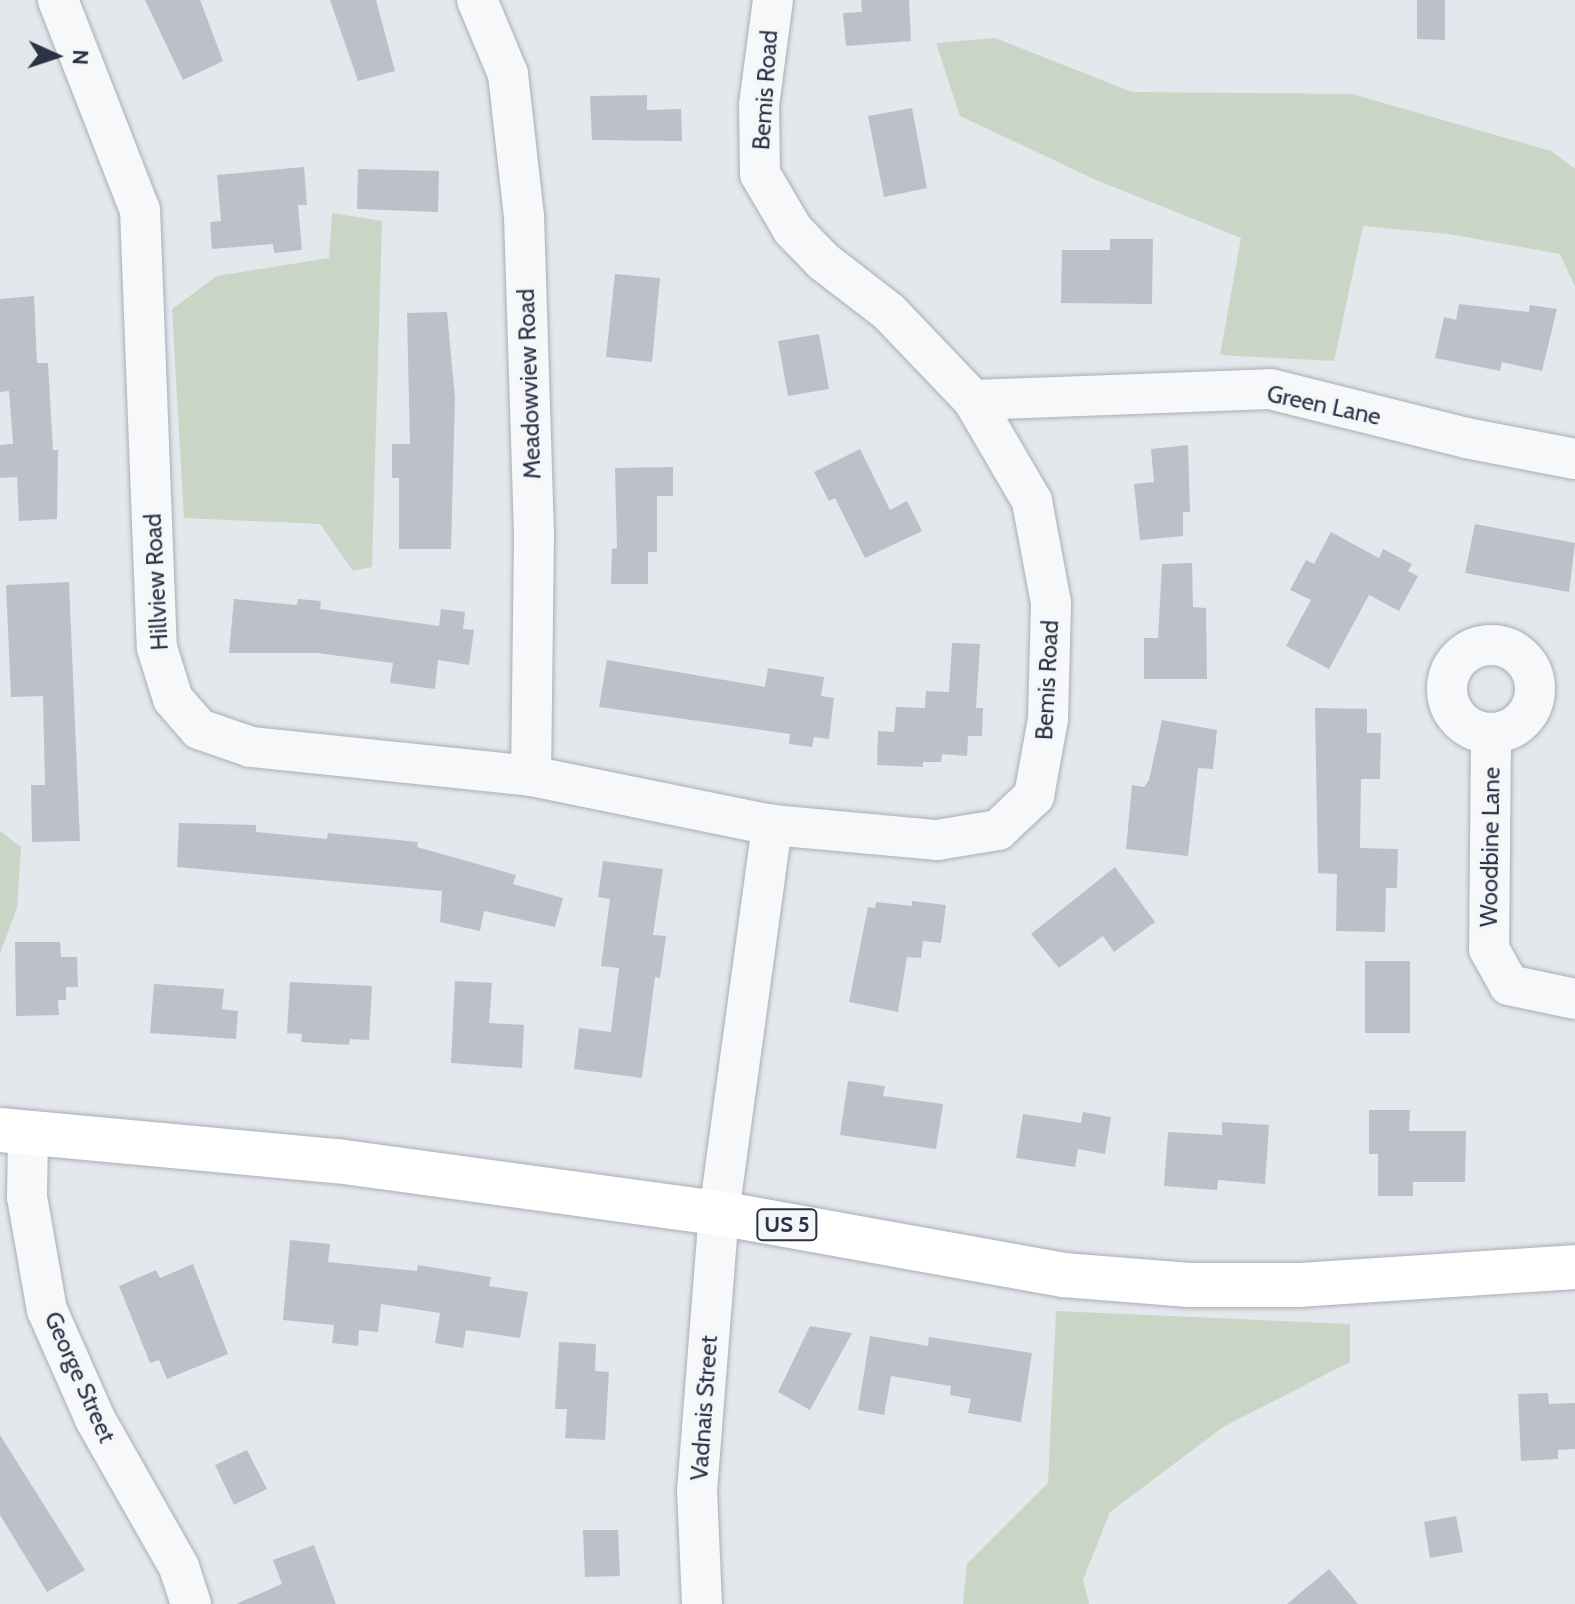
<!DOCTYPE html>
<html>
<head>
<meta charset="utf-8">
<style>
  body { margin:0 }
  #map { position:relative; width:1575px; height:1604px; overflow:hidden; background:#e4e7ec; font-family:Cabin,sans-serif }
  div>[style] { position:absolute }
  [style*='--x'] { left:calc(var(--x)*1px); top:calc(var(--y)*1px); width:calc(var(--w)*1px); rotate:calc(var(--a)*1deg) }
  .green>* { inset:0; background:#c9d6c5 }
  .building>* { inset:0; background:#bbc0ca }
  .roads { filter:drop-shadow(0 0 2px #a9aeb7) drop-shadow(0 0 2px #a9aeb7) }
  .minor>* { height:40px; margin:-20px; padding:0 20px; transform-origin:20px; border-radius:20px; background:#f7f8fa }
  .minor>.ring { margin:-20px; padding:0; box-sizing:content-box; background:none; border:40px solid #f7f8fa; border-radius:50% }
  .major>* { height:44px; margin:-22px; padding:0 22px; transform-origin:22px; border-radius:22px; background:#fff }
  span { translate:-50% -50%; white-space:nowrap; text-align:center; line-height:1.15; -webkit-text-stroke:7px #f4f6f9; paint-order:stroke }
  .shield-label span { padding:2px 6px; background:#f4f6f9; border:2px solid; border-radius:6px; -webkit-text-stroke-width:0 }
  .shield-label { font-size:22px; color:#2b3445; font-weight:700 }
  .street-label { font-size:24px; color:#2b3445 }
  .north { position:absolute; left:16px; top:16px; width:80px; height:80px; -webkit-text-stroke:6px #f4f6f9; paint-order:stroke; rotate:93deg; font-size:22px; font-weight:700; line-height:32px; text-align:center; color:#2b3445 }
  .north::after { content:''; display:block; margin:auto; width:28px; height:36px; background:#2b3445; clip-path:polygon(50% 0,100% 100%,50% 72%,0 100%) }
</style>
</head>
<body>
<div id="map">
  <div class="green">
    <div style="clip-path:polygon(995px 38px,1132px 92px,1352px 94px,1551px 151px,1575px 169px,1575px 287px,1560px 254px,1449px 234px,1363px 226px,1334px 361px,1220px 355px,1241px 238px,1096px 180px,960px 116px,936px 43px)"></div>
    <div style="clip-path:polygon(332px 213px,382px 221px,372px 567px,353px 571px,320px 524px,184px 518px,172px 309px,217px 276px,329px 258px)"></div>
    <div style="clip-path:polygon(0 831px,21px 847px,17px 908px,0 953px)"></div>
    <div style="clip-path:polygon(1056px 1311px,1350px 1324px,1350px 1362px,1223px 1427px,1110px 1512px,1083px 1580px,1089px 1604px,963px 1604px,967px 1564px,1048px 1483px)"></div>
  </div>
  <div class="building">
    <div style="clip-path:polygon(145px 0,200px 0,223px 61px,183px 80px)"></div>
    <div style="clip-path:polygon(330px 0,376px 0,395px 71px,358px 81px)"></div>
    <div style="clip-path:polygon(861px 0,909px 0,911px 41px,846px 46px,843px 13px,862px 12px)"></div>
    <div style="clip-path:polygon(1417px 0,1445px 0,1445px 40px,1417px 39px)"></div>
    <div style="clip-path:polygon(647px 95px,647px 110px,681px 109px,682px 141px,592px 140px,590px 96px)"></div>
    <div style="clip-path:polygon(912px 108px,927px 188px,884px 197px,868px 116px)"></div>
    <div style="clip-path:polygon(304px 167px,307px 205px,298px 205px,302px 250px,274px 253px,273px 244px,212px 249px,210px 222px,221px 221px,217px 175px)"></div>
    <div style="clip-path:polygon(358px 169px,439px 171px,438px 212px,357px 209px)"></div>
    <div style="clip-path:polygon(1110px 239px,1153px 239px,1152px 304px,1061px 303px,1062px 250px,1110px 250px)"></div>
    <div style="clip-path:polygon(615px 274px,660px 278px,652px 362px,606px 357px)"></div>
    <div style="clip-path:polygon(34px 296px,37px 363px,48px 363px,53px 450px,58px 450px,57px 519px,19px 521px,17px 477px,0 478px,0 445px,13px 444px,9px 391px,0 392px,0 299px)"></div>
    <div style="clip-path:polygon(1459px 304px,1529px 312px,1530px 305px,1557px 309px,1542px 371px,1502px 362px,1500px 371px,1435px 358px,1444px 317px,1456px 320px)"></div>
    <div style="clip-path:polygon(447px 312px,455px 398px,451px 549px,399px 549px,399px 478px,392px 478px,392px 444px,410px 444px,407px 313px)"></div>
    <div style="clip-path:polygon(819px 334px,829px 389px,788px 396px,778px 341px)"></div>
    <div style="clip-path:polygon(1188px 445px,1190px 512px,1183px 512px,1183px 536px,1140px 540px,1134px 484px,1154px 482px,1151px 449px)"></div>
    <div style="clip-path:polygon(860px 449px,890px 510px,907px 501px,922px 531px,865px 558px,835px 498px,829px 501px,814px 472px)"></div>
    <div style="clip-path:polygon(673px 467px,673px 496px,657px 496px,657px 552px,648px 552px,648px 584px,611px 584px,612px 549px,617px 548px,615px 468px)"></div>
    <div style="clip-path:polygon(1475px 524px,1575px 543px,1569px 592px,1465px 573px)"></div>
    <div style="clip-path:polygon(1331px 532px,1379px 558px,1383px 549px,1412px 564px,1408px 571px,1418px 576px,1399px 611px,1369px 595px,1329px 669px,1286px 646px,1311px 600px,1290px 590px,1306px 560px,1314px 564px)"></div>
    <div style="clip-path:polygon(1192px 563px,1193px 607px,1206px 608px,1207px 679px,1144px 679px,1144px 638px,1158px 638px,1162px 564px)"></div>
    <div style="clip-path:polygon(69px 582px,80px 841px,32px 842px,31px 785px,45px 785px,43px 696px,11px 697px,6px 585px)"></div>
    <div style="clip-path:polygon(234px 599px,297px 605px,298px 599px,321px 601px,320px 609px,439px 626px,441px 609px,465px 612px,463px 629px,474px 630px,469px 665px,438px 660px,435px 689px,390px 683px,393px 663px,317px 653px,229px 653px)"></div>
    <div style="clip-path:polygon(952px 643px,980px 644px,976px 708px,983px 708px,982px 736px,968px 736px,967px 756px,942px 754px,941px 762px,923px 762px,923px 767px,877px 765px,878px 731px,894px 732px,896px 707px,925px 708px,926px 691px,949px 692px)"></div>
    <div style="clip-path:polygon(607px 660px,765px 687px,768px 668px,824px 677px,821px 696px,834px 698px,829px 739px,814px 737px,812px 747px,789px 744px,790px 734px,599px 707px)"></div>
    <div style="clip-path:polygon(1315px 708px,1367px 709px,1367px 733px,1381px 733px,1380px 779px,1361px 779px,1360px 848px,1398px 849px,1397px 888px,1386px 888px,1385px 932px,1336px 931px,1337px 874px,1318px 873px)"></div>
    <div style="clip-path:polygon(1162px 720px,1217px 730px,1213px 769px,1198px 768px,1188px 856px,1126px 849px,1132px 785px,1144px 787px,1149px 780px)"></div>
    <div style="clip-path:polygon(179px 823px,256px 825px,256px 832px,327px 839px,328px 833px,418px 842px,417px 847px,516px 875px,513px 884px,563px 898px,555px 927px,484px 911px,480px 931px,440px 922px,442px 891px,177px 867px)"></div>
    <div style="clip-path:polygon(603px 861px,663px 869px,653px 935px,666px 936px,660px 978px,655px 977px,642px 1078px,574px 1069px,579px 1028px,611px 1032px,619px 968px,601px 966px,610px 899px,598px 897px)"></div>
    <div style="clip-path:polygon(1115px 867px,1155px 922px,1114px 952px,1103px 936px,1059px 968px,1031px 934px)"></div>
    <div style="clip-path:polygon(912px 901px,946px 905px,941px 943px,923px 941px,921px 958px,907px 957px,898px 1012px,849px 1002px,868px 907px,875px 908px,876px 902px,912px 906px)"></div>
    <div style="clip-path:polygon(15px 942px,60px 942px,61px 957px,77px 957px,78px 987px,66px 987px,66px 1000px,58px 1000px,59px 1015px,16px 1016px)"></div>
    <div style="clip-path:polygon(1365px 961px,1410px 961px,1410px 1033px,1365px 1033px)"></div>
    <div style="clip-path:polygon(455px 981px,492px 983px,489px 1023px,524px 1025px,522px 1068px,451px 1063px)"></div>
    <div style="clip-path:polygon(290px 982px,372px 986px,369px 1040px,350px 1039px,349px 1045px,301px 1042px,302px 1034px,287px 1033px)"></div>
    <div style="clip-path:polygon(154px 984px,224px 989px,222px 1009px,238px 1011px,236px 1039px,150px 1033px)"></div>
    <div style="clip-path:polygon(848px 1081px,885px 1086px,883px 1096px,943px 1104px,936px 1149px,840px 1135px)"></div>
    <div style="clip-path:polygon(1369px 1110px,1410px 1110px,1409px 1131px,1466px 1131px,1465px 1182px,1413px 1182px,1413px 1196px,1378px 1196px,1378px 1154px,1369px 1154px)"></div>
    <div style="clip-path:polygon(1083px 1112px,1111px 1117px,1105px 1154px,1078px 1149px,1075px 1167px,1016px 1158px,1023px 1114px,1081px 1123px)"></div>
    <div style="clip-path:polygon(1222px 1122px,1269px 1125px,1265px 1184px,1218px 1180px,1217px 1190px,1164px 1186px,1168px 1132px,1222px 1135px)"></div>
    <div style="clip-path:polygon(290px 1240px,330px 1244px,328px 1262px,417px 1271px,418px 1265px,491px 1277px,489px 1286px,528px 1292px,520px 1338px,466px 1330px,463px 1348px,435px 1343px,440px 1313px,381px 1304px,378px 1332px,359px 1330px,358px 1346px,332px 1343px,334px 1325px,283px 1320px)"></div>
    <div style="clip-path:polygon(193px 1264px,228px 1354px,167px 1379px,159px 1360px,150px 1363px,119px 1286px,156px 1270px,160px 1278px)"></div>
    <div style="clip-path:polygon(810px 1326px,852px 1333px,810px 1410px,778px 1392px)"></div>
    <div style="clip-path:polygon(870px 1336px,928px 1346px,929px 1337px,1032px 1353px,1021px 1422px,968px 1413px,971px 1399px,950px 1395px,951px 1386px,891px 1376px,884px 1415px,858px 1410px)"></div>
    <div style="clip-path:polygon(559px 1342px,596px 1344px,595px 1371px,609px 1372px,605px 1440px,565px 1438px,567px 1409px,555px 1409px)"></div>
    <div style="clip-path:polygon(1548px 1393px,1549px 1404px,1575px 1403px,1575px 1449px,1558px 1450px,1558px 1459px,1521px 1461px,1518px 1394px)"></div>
    <div style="clip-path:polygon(0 1435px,85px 1570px,47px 1592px,0 1515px)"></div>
    <div style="clip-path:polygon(247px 1450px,267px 1489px,234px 1505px,215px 1465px)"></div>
    <div style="clip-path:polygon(1456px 1516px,1463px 1552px,1430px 1558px,1424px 1522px)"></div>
    <div style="clip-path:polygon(583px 1530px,618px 1530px,620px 1576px,585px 1577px)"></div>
    <div style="clip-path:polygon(314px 1545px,336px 1604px,236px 1604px,282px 1584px,273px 1560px)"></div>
    <div style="clip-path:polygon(1329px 1569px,1358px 1604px,1287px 1604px)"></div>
  </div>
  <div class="roads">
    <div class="minor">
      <div style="--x:58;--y:0;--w:225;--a:68.7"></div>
      <div style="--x:140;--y:210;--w:438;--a:87.8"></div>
      <div style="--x:157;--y:648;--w:53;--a:72.6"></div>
      <div style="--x:173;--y:699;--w:40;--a:49"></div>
      <div style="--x:199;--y:729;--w:55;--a:19.1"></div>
      <div style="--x:251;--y:747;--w:281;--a:5.9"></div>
      <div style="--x:531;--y:776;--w:246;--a:11.5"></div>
      <div style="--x:772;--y:825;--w:166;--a:5.2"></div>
      <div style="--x:937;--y:840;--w:62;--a:-9.3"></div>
      <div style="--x:998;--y:830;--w:50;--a:-43.4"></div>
      <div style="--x:1034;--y:796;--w:78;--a:-79.7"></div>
      <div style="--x:1048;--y:719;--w:116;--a:-88.5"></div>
      <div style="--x:1051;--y:603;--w:104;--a:-100.6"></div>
      <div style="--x:1032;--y:501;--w:117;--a:-120.3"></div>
      <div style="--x:973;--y:400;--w:122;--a:-133.7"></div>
      <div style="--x:889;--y:312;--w:82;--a:-142.4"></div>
      <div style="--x:824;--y:262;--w:45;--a:-134.1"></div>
      <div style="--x:793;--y:230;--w:65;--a:-120.5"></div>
      <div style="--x:760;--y:174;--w:69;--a:-90.8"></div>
      <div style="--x:759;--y:105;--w:106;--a:-82.4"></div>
      <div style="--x:477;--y:0;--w:80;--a:67.3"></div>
      <div style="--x:508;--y:74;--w:143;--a:83.6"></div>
      <div style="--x:524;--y:216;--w:319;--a:88.2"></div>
      <div style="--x:534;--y:535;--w:241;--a:90.7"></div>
      <div style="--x:973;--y:400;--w:297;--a:-2.1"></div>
      <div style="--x:1270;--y:389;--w:202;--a:14"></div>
      <div style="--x:1466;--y:438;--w:111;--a:10.9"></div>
      <div class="ring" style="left:1447px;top:645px;width:48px;height:48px"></div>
      <div style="--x:1491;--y:733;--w:216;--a:90.5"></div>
      <div style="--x:1489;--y:949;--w:41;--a:60.9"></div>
      <div style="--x:1509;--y:985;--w:67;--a:12"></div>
      <div style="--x:28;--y:1134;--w:63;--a:90.9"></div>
      <div style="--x:27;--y:1197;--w:115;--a:80"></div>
      <div style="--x:47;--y:1310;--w:119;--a:66.2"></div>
      <div style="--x:95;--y:1419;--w:170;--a:60.4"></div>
      <div style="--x:179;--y:1567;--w:39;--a:72"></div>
      <div style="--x:702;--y:1604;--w:113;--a:-92.5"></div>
      <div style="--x:697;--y:1491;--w:279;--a:-85.5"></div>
      <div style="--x:719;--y:1213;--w:392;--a:-82.2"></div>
    </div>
    <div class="major">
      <div style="--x:0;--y:1130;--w:338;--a:5.3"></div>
      <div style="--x:337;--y:1161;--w:386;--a:7.8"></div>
      <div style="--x:719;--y:1213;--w:350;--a:10.2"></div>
      <div style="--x:1063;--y:1275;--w:127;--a:4.5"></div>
      <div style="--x:1190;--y:1285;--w:109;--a:0"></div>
      <div style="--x:1299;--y:1285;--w:277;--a:-3.7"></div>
    </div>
  </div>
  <div class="shield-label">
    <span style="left:787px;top:1225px">US 5</span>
  </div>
  <div class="street-label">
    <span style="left:765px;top:90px;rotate:-86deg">Bemis Road</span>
    <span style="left:529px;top:384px;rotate:-92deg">Meadowview Road</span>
    <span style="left:1324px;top:405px;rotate:12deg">Green Lane</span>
    <span style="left:156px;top:582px;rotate:-93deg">Hillview Road</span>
    <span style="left:1047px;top:680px;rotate:-87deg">Bemis Road</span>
    <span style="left:1490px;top:847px;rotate:-89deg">Woodbine Lane</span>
    <span style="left:80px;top:1377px;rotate:66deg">George Street</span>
    <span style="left:704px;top:1408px;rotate:-86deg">Vadnais Street</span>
  </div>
  <div class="north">N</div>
</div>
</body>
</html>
